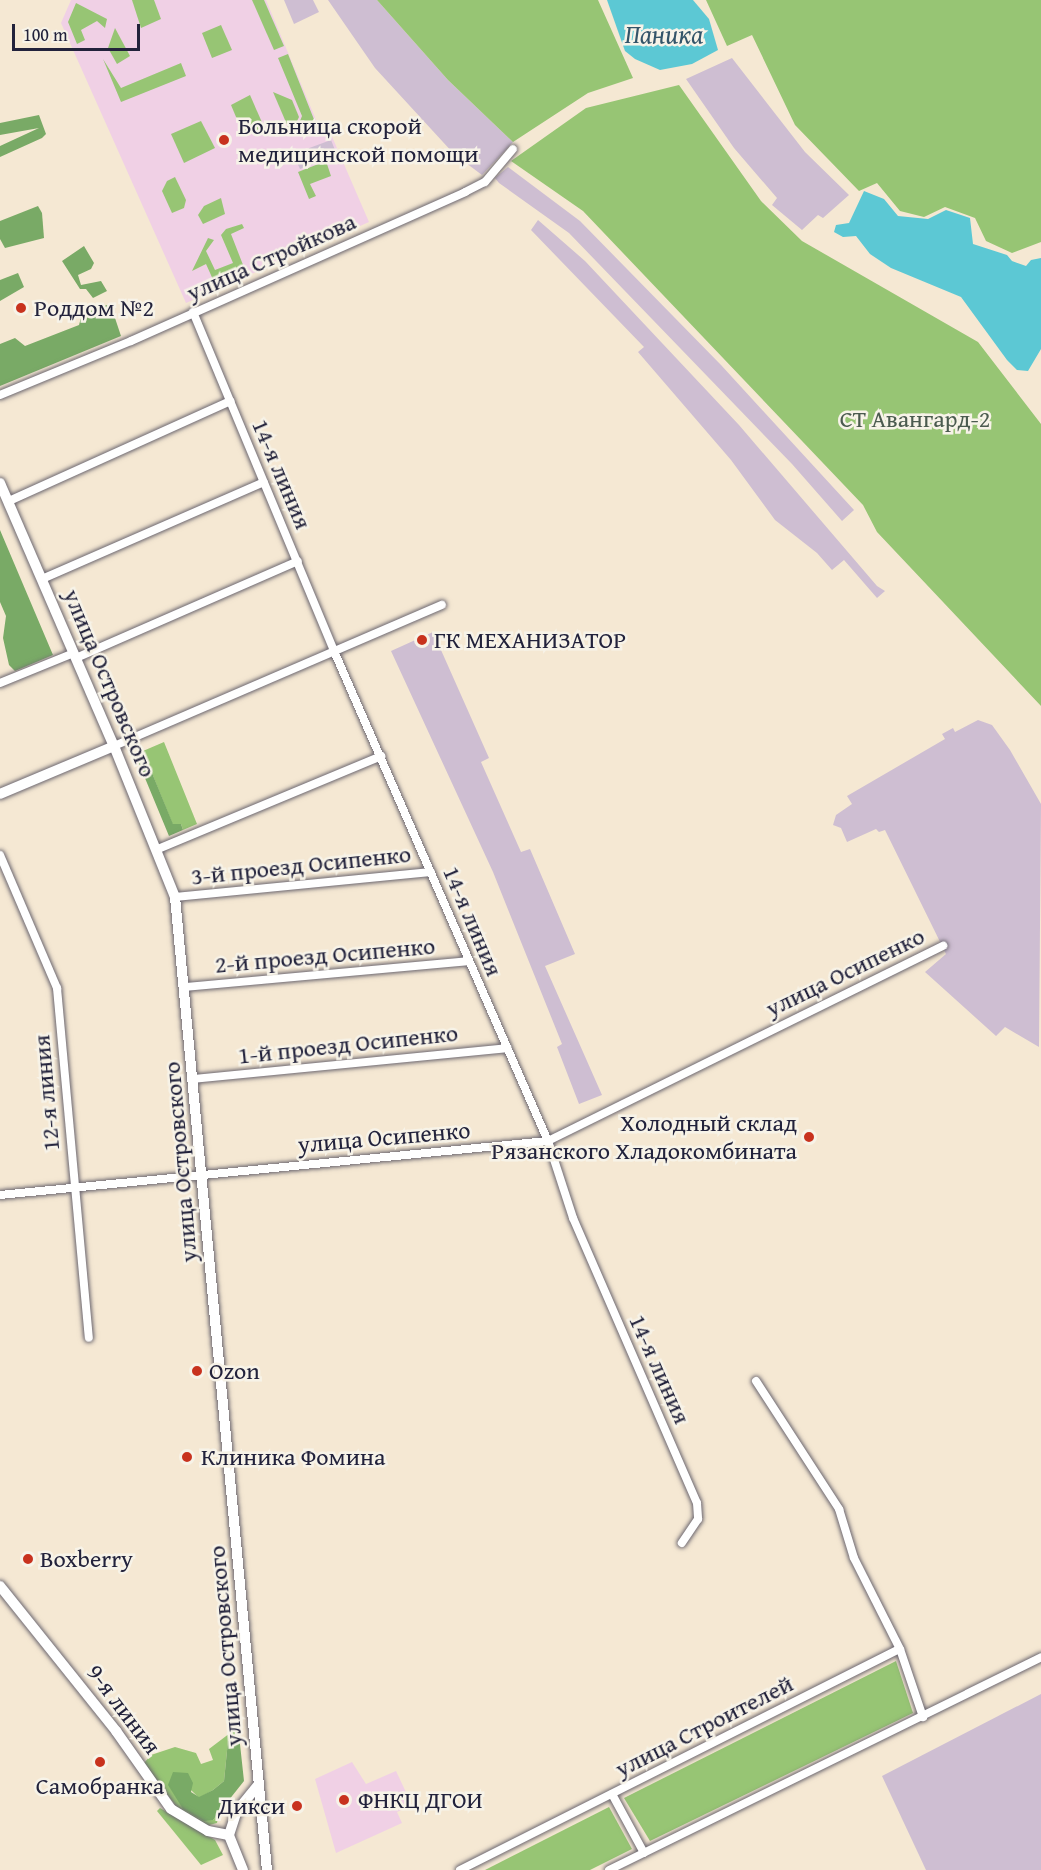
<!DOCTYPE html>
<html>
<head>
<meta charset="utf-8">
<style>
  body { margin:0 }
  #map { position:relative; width:1041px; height:1870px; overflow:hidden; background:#f5e8d3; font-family:"Gentium Book Plus",serif }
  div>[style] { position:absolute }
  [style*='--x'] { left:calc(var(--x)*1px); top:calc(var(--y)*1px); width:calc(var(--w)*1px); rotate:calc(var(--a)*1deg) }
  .built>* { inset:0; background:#f0d0e5 }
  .industrial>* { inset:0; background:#cebed2 }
  .green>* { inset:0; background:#97c574 }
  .forest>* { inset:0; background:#79aa66 }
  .water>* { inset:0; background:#5cc8d4 }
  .roads { filter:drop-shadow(0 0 2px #6c6770) drop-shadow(0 0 2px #6c6770) }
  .minor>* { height:8px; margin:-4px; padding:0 4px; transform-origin:4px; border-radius:4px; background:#fff }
  .tertiary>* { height:10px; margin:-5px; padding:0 5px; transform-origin:5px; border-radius:5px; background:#fff }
  .dots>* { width:16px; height:16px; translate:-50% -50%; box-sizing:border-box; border:3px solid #f7f3e8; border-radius:50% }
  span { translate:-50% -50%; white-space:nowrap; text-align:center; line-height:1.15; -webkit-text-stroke:5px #f7f3e8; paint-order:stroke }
  .poi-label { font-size:24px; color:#22223b }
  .left { translate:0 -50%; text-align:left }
  .right { translate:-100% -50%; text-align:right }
  .street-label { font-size:24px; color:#22223b }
  .park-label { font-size:24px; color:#4b5b4f }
  .water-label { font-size:26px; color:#335469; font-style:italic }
  .scale { position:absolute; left:12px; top:24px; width:128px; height:27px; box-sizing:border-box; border:3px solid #22223b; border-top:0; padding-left:8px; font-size:18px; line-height:21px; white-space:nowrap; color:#22223b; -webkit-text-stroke:4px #f7f3e8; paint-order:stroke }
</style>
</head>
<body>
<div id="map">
  <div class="built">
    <div style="clip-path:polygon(71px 0,266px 0,319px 127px,327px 125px,369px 222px,186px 303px,61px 23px)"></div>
    <div style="clip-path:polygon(352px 1762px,366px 1784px,396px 1771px,412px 1805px,397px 1812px,402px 1823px,336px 1853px,315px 1779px)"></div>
  </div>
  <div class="industrial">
    <div style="clip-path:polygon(284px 0,313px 0,319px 12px,294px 24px)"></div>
    <div style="clip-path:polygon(328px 0,377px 0,448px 80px,513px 142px,482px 175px,454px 154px,375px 68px)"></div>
    <div style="clip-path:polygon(732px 58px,805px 152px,849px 195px,823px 218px,818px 215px,802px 230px,772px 205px,777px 198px,734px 148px,686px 79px)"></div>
    <div style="clip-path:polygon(331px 140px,337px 155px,300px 169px,293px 154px)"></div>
    <div style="clip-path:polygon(508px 167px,580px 221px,721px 365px,854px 510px,842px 521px,792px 464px,569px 233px,499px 183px,495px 178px)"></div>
    <div style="clip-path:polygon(538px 220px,585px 261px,739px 425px,877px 586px,885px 591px,877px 598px,844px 560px,832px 570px,817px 553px,775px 520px,731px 460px,638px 352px,644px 347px,531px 230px)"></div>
    <div style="clip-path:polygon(433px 632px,489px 758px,481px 762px,521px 852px,530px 849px,575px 954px,545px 966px,602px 1095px,579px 1104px,557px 1047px,562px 1044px,493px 872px,391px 651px)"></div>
    <div style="clip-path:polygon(978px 720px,992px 725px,1010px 750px,1041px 804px,1039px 1047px,1005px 1027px,996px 1036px,925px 972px,946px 954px,885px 830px,879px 832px,876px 829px,847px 842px,841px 828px,833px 825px,836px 815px,852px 804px,847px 796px,945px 739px,942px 734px,953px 728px,955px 732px)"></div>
    <div style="clip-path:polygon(1041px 1694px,1041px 1870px,926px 1870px,882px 1776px)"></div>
  </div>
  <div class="green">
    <div style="clip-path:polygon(132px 0,154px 0,161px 19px,141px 28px)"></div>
    <div style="clip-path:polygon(252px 0,264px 0,284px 46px,274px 50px)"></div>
    <div style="clip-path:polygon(377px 0,598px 0,633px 78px,588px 93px,513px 142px,448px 80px)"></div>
    <div style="clip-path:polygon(706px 0,1041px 0,1041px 242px,1012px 253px,986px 241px,975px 218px,945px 207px,924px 217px,900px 211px,877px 183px,859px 191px,795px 125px,752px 35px,727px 46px)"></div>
    <div style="clip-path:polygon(76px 3px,107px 19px,105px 28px,97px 21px,81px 30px,85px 40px,77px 44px,68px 22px)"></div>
    <div style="clip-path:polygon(221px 25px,232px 50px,212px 58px,202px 33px)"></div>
    <div style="clip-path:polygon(115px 28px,130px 56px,117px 64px,108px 48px)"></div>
    <div style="clip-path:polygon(288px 54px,317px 127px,294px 136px,302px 116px,278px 58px)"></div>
    <div style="clip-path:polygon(103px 59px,121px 88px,181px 63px,186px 76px,121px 102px)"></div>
    <div style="clip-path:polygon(679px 85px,761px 201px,802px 241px,978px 342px,1041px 424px,1041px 706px,877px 532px,863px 505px,583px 211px,511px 161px,586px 108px)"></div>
    <div style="clip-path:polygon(273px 92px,292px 100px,299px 117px,291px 134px)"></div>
    <div style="clip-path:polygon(250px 95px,264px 127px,244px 136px,231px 105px)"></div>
    <div style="clip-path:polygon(201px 121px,215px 148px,184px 163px,171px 134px)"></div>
    <div style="clip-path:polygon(326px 161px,331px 176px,310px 184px,316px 196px,309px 199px,298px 172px)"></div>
    <div style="clip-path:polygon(175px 177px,186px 200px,184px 208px,172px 213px,162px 191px,167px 181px)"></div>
    <div style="clip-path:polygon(221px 198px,225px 214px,203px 224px,198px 215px,204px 206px)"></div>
    <div style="clip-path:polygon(242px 224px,244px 228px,231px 234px,245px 270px,215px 284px,206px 264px,192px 271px,208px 238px,214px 240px,206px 251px,215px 270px,233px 263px,221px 235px,226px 229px)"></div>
    <div style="clip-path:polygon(164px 742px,197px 824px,183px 830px,181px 824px,173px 825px,143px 751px)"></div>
    <div style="clip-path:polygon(896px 1661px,913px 1713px,650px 1841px,624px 1798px)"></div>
    <div style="clip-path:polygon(238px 1727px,239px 1735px,228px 1741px,224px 1781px,213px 1790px,199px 1798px,173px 1772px,213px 1820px,219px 1812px,217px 1823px,205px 1826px,176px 1806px,144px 1763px,151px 1755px,175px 1747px,196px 1753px,201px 1764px,213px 1760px,209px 1749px)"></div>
    <div style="clip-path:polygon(609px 1807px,632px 1849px,590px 1870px,485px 1870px)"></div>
    <div style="clip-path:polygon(160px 1808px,215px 1840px,223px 1855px,201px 1865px,157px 1811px)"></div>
  </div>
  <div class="forest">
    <div style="clip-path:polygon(39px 115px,46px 134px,42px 138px,0 157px,0 146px,39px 128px,0 135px,0 123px)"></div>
    <div style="clip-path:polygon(38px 206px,42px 213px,44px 238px,5px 248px,0 239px,0 221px)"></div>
    <div style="clip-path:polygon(84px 246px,94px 263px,91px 269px,78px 275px,81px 285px,101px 281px,107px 291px,93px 298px,86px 289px,80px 289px,62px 261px)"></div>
    <div style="clip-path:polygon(18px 273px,24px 287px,0 301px,0 280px)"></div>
    <div style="clip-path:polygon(107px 305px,111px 306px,121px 336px,0 386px,0 344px,15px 338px,25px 346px,79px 325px,82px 314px)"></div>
    <div style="clip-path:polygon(0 530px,53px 655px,15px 671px,9px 665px,3px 638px,6px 616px,0 602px)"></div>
    <div style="clip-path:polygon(143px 751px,173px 824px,181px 824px,183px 830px,169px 836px,135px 754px)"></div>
    <div style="clip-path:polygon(239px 1735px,244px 1781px,213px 1820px,204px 1821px,183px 1809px,168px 1785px,173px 1772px,188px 1773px,193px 1783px,191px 1792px,199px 1797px,213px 1790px,224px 1781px,228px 1741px)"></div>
  </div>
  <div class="water">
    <div style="clip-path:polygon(607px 0,693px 0,709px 19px,718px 50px,692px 64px,660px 70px,635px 59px,625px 51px)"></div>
    <div style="clip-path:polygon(864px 191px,884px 199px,898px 216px,928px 219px,946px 210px,970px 218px,973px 244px,1007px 255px,1012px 261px,1026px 266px,1031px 260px,1041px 258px,1041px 349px,1028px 371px,1017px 370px,1007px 360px,961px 297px,891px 268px,870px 254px,856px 236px,843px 237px,834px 232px,836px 225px,849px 223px)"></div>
  </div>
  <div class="roads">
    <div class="minor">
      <div style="--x:193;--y:312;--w:367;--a:67.4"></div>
      <div style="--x:334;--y:651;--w:535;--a:66.41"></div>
      <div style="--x:548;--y:1141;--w:81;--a:72"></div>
      <div style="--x:573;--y:1218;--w:311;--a:66.5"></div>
      <div style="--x:697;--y:1503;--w:16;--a:86"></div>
      <div style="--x:698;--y:1519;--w:29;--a:124"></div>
      <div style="--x:0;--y:395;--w:142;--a:-22.4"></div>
      <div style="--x:131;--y:341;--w:366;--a:-24"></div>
      <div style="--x:465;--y:192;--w:22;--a:-27"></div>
      <div style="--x:485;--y:182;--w:43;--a:-49.7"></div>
      <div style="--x:9;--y:501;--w:243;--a:-24.3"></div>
      <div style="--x:42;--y:579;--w:242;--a:-23.6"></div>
      <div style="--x:76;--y:658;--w:242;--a:-23.6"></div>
      <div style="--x:0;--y:683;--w:80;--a:-22.1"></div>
      <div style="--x:114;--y:746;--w:357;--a:-23.3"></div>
      <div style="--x:158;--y:849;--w:242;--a:-22.6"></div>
      <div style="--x:0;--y:855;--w:145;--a:66.8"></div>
      <div style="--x:57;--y:988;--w:351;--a:84.8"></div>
      <div style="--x:175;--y:897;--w:257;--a:-5.6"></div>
      <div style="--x:185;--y:987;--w:285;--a:-5.2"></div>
      <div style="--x:193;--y:1079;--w:316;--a:-5.6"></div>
      <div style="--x:0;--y:1195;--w:551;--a:-5.63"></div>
      <div style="--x:548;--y:1141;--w:441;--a:-26.3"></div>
      <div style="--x:756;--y:1381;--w:153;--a:57"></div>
      <div style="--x:839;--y:1509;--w:51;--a:73"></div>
      <div style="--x:854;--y:1558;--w:102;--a:63.2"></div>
      <div style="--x:612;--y:1794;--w:67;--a:61.5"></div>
      <div style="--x:460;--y:1870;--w:492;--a:-26.7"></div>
      <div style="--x:900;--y:1649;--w:72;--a:71.3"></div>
      <div style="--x:609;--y:1870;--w:482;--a:-26.2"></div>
    </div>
    <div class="tertiary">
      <div style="--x:0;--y:483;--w:287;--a:66.6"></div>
      <div style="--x:114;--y:746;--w:163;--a:68"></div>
      <div style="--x:175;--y:897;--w:977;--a:84.6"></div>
      <div style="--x:0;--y:794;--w:124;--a:-22.8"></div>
      <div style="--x:0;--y:1586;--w:186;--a:51.3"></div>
      <div style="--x:116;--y:1731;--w:95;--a:54.8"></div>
      <div style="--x:171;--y:1809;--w:43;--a:30.7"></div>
      <div style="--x:208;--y:1831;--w:21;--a:11"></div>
      <div style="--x:243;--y:1870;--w:38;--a:-112"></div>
      <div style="--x:229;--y:1835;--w:25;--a:-72"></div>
      <div style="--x:237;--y:1811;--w:35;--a:-51"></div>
    </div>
  </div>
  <div class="dots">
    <div style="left:224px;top:140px;background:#c8321e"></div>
    <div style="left:21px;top:308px;background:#c8321e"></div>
    <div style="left:422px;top:640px;background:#c8321e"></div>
    <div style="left:809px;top:1137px;background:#c8321e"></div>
    <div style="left:197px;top:1371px;background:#c8321e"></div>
    <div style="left:187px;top:1457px;background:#c8321e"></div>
    <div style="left:28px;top:1559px;background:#c8321e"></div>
    <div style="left:100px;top:1762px;background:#c8321e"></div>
    <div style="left:344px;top:1800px;background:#c8321e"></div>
    <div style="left:297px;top:1806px;background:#c8321e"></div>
  </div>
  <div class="poi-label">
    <span class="left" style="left:238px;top:140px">Больница скорой<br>медицинской помощи</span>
    <span class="left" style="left:34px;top:308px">Роддом №2</span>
    <span class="left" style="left:434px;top:640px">ГК МЕХАНИЗАТОР</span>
    <span class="right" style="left:797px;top:1137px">Холодный склад<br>Рязанского Хладокомбината</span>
    <span class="left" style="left:209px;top:1371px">Ozon</span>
    <span class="left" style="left:201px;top:1457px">Клиника Фомина</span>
    <span class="left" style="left:40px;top:1559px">Boxberry</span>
    <span style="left:100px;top:1786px">Самобранка</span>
    <span class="left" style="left:358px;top:1800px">ФНКЦ ДГОИ</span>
    <span class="right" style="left:285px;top:1806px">Дикси</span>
  </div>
  <div class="street-label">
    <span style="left:271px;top:257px;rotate:-24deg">улица Стройкова</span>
    <span style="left:282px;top:474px;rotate:67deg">14-я линия</span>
    <span style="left:110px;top:683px;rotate:67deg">улица Островского</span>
    <span style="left:301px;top:865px;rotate:-6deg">3-й проезд Осипенко</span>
    <span style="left:473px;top:921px;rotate:67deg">14-я линия</span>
    <span style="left:325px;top:955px;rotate:-5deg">2-й проезд Осипенко</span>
    <span style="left:845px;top:972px;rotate:-26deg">улица Осипенко</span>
    <span style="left:348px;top:1044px;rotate:-6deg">1-й проезд Осипенко</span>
    <span style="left:46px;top:1093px;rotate:-95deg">12-я линия</span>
    <span style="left:384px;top:1137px;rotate:-5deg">улица Осипенко</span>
    <span style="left:180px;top:1162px;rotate:-95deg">улица Островского</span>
    <span style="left:660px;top:1369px;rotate:66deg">14-я линия</span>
    <span style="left:225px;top:1646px;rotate:-95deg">улица Островского</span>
    <span style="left:124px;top:1709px;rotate:53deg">9-я линия</span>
    <span style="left:704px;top:1726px;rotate:-27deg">улица Строителей</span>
  </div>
  <div class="park-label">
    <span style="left:915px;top:419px">СТ Авангард-2</span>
  </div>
  <div class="water-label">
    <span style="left:664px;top:34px">Паника</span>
  </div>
  <div class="scale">100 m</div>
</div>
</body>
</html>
